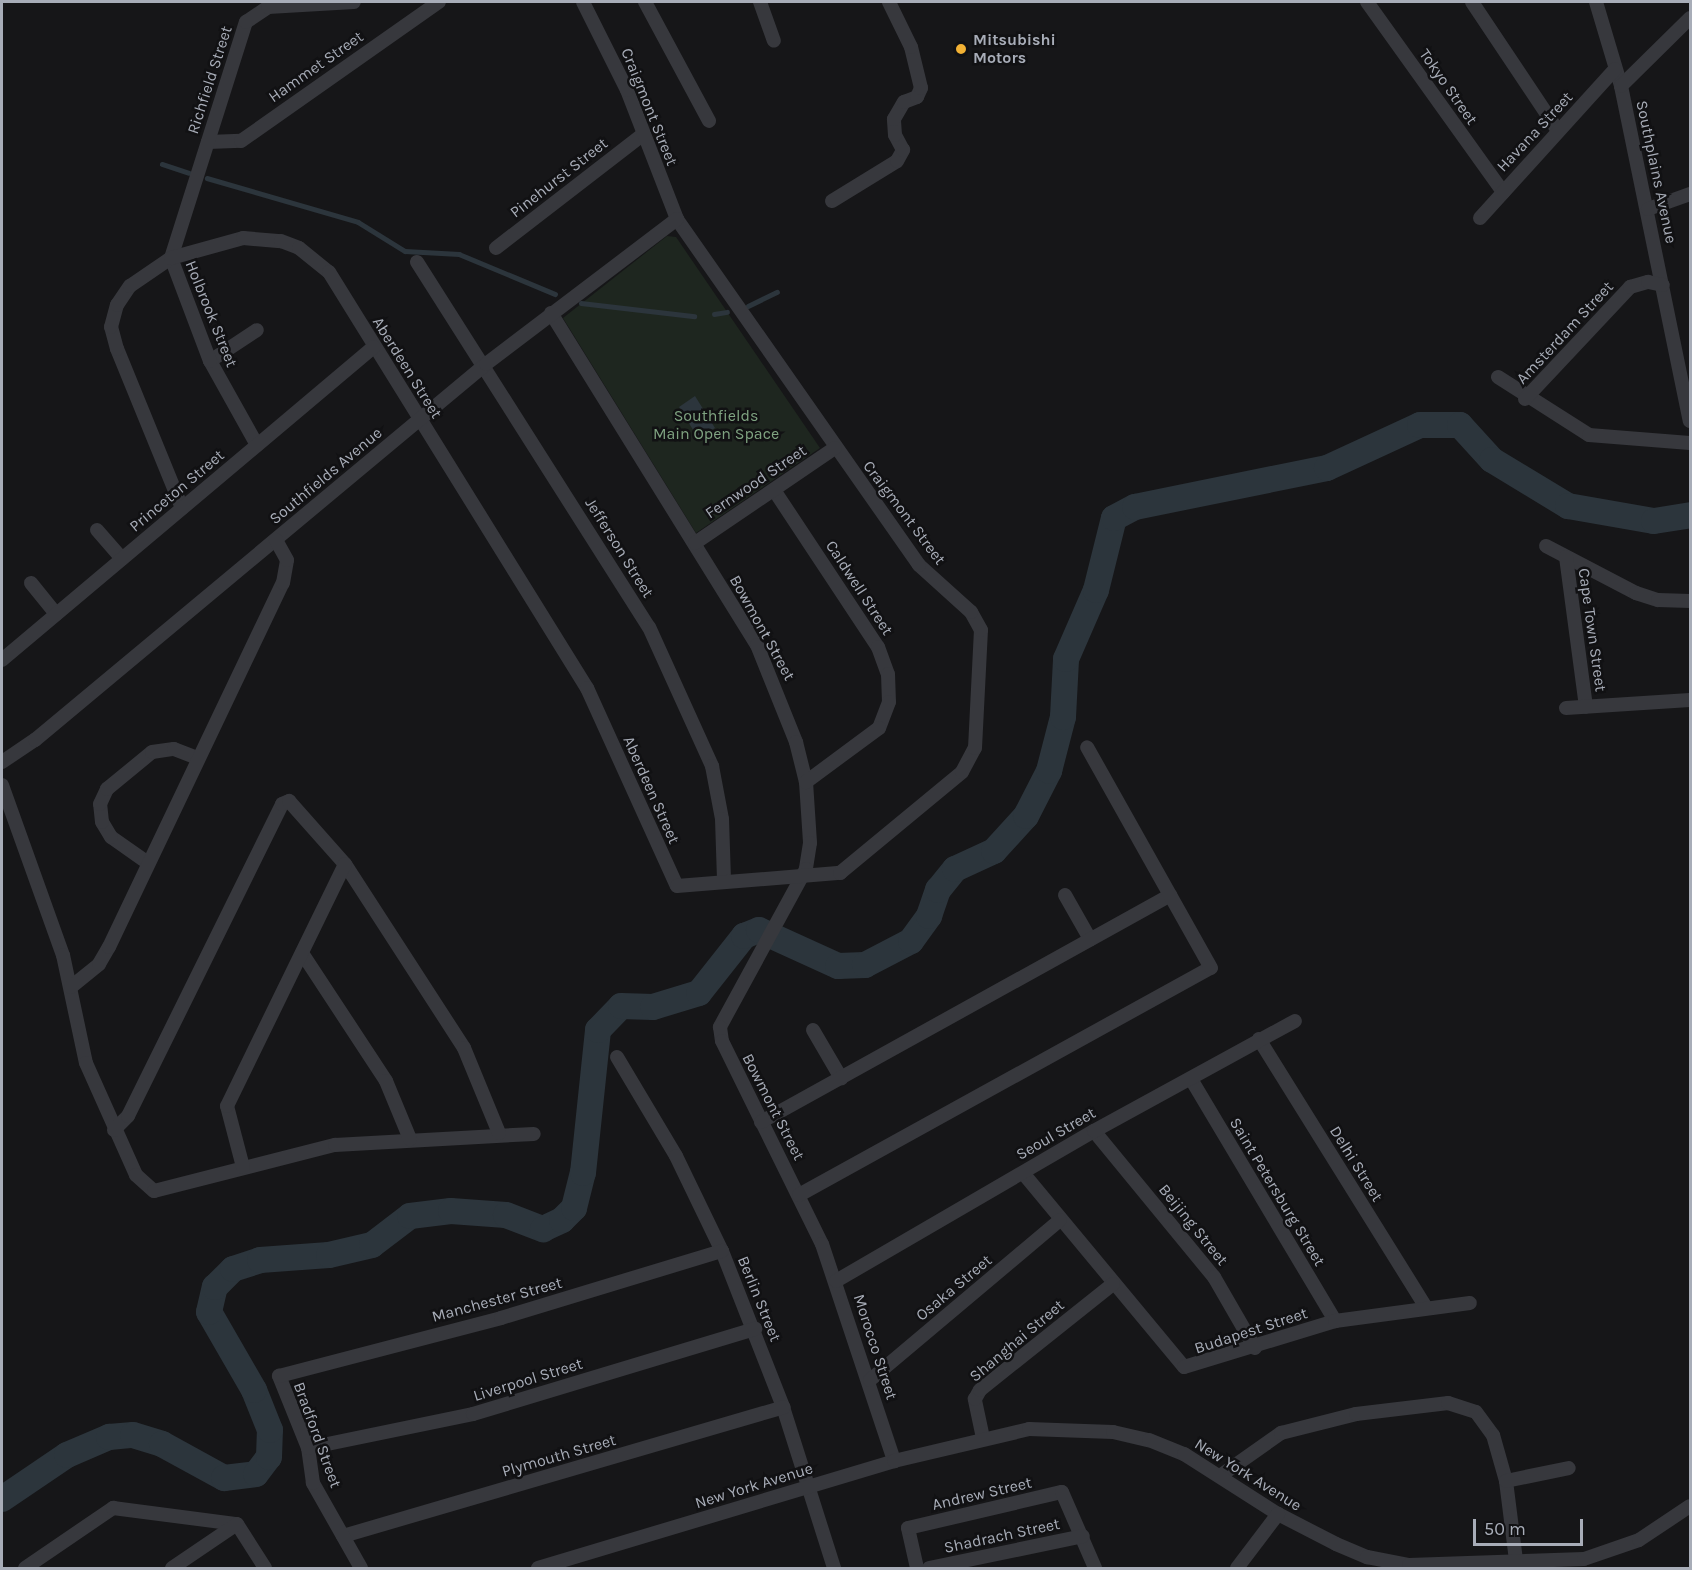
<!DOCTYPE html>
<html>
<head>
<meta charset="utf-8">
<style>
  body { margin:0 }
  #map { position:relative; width:1692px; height:1570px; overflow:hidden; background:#161618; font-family:Karla,sans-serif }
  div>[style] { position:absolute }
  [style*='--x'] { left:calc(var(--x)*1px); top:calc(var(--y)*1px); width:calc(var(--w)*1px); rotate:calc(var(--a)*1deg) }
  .green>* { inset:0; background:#1e261f }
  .water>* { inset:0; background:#2c353c }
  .stream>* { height:4.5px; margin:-2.25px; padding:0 2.25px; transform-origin:2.25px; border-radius:2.25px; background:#2c353c }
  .river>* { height:26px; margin:-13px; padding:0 13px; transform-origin:13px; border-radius:13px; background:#2c353c }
  .street>* { height:14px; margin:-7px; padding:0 7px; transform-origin:7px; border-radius:7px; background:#37383d }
  .dots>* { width:16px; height:16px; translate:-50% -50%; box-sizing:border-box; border:3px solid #111113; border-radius:50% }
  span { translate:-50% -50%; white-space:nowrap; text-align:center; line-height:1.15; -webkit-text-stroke:5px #111113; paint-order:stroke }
  .poi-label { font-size:16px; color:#a8adb8; font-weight:700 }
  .left { translate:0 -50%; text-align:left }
  .street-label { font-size:16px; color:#a8adb8 }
  .park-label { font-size:16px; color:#7fa381 }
  .frame { position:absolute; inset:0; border:3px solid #a8adb8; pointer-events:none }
  .scale { position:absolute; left:1473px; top:1519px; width:110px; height:27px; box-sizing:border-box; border:3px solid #a8adb8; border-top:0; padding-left:8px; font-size:18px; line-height:21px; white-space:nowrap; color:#a8adb8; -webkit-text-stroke:4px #111113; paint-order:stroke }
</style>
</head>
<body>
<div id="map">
  <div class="green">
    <div style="clip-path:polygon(667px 236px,676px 237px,820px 448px,696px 533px,563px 318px)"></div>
  </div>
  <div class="water">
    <div style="clip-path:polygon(695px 396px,715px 428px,698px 438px,679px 407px)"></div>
  </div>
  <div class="stream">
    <div style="--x:162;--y:164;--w:28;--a:18"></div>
    <div style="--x:207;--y:178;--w:157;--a:16.2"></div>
    <div style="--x:358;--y:222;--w:55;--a:31.7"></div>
    <div style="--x:405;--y:251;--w:54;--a:3.2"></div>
    <div style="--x:459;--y:254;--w:104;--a:22.6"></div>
    <div style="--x:581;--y:303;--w:114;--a:6.6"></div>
    <div style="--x:748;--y:306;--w:32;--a:-26"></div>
    <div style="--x:714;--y:314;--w:13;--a:-9"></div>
  </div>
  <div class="river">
    <div style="--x:2;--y:1499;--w:78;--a:-34.1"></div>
    <div style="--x:67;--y:1455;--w:46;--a:-23.2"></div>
    <div style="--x:109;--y:1437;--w:24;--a:-5"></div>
    <div style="--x:133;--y:1435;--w:30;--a:17"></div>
    <div style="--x:162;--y:1444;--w:71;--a:28.7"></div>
    <div style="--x:224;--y:1478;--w:32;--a:-7"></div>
    <div style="--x:256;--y:1474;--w:21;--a:-53"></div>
    <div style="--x:269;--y:1457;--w:27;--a:-88"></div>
    <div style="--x:270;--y:1430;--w:43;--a:-111.8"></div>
    <div style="--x:254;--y:1390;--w:90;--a:-120"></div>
    <div style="--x:209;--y:1312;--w:26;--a:-77"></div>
    <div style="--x:215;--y:1287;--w:25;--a:-45"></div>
    <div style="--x:233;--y:1269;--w:28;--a:-18"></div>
    <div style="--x:260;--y:1260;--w:69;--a:-4.1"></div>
    <div style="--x:329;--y:1255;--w:44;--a:-13.1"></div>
    <div style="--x:372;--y:1245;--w:48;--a:-37.3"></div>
    <div style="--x:410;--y:1216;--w:41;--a:-7"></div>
    <div style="--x:451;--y:1211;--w:55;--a:4.2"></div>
    <div style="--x:506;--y:1215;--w:40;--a:21"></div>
    <div style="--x:543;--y:1229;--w:21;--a:-25"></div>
    <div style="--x:562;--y:1220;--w:17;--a:-45"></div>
    <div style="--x:574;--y:1208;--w:36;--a:-76"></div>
    <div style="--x:583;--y:1173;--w:144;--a:-84"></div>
    <div style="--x:598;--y:1030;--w:33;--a:-46"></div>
    <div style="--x:621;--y:1006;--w:32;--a:2"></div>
    <div style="--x:653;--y:1007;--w:48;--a:-16.9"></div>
    <div style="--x:699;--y:993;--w:73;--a:-51.7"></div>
    <div style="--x:744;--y:936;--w:16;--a:-22"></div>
    <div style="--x:759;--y:930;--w:87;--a:24.5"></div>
    <div style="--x:838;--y:966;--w:27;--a:-2"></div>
    <div style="--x:865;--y:965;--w:52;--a:-27.6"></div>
    <div style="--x:911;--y:941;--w:31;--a:-54"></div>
    <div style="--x:929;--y:916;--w:28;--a:-71"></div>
    <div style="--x:938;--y:890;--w:27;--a:-51"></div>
    <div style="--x:955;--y:869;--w:43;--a:-24.8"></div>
    <div style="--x:994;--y:851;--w:47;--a:-47.6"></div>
    <div style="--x:1026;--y:816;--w:51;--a:-62.9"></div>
    <div style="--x:1049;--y:771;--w:56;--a:-75.5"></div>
    <div style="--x:1063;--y:717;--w:58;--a:-87"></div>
    <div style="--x:1066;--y:659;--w:75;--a:-66.5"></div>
    <div style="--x:1096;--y:590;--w:74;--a:-76"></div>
    <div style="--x:1114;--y:518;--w:24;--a:-28"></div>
    <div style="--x:1135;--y:507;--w:196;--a:-11.5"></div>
    <div style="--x:1327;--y:468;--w:102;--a:-24.8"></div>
    <div style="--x:1420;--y:425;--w:40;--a:0"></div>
    <div style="--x:1460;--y:425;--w:47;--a:47.6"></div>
    <div style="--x:1492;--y:460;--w:89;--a:31.2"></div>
    <div style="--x:1568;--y:506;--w:87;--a:9.9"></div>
    <div style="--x:1654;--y:521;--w:36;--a:-9"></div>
  </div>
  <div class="street">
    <div style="--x:645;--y:2;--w:135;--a:61.7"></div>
    <div style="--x:760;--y:2;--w:41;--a:70.3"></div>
    <div style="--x:1367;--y:2;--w:234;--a:54.4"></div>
    <div style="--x:1472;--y:2;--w:155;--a:56.3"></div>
    <div style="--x:1596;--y:2;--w:88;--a:73.4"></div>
    <div style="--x:1621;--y:86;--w:342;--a:78.4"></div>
    <div style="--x:1621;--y:86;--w:97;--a:-44.6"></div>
    <div style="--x:208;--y:142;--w:33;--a:-2"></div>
    <div style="--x:241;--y:141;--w:242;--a:-35.1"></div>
    <div style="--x:832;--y:201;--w:76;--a:-31.6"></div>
    <div style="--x:897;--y:161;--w:13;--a:-61"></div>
    <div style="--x:903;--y:150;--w:17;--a:-118"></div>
    <div style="--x:895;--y:135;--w:16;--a:-94"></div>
    <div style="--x:894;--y:119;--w:20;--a:-60"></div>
    <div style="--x:904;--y:102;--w:14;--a:-21"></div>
    <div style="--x:917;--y:97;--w:10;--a:-66"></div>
    <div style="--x:921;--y:88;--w:42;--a:-103.7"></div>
    <div style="--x:911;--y:47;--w:50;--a:-116.1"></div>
    <div style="--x:1648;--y:209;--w:45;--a:-19.7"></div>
    <div style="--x:1480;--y:218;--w:201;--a:-47.8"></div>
    <div style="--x:496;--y:248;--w:185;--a:-37.7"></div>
    <div style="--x:417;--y:262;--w:432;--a:57.6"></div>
    <div style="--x:649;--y:627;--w:153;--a:65.6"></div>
    <div style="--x:712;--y:766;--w:54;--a:79.3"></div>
    <div style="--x:722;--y:819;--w:60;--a:88.1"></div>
    <div style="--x:551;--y:313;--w:391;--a:58.2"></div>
    <div style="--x:757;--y:645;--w:105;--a:68.1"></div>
    <div style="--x:796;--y:742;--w:41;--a:76"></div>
    <div style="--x:806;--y:782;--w:61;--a:86.2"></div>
    <div style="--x:810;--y:843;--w:26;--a:99"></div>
    <div style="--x:806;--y:869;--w:180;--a:118.6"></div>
    <div style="--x:720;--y:1027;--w:14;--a:82"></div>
    <div style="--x:722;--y:1041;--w:226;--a:63.8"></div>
    <div style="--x:822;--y:1244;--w:229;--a:71.6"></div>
    <div style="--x:210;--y:361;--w:56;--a:-33.4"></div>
    <div style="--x:1498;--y:377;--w:108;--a:32.5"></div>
    <div style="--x:1589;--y:435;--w:101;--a:4.5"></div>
    <div style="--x:1525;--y:399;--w:154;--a:-46.8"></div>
    <div style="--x:1630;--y:287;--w:19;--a:-16"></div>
    <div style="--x:1648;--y:282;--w:15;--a:11"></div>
    <div style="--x:257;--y:445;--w:96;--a:-119.2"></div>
    <div style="--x:210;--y:361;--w:110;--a:-110.7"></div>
    <div style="--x:171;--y:258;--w:248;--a:-72.4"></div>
    <div style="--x:246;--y:22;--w:27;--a:-34"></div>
    <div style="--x:268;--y:7;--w:86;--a:-3.3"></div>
    <div style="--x:774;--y:490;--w:188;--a:56.5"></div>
    <div style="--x:878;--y:647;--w:29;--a:70"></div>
    <div style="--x:888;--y:674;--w:28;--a:88"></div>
    <div style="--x:889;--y:702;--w:28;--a:111"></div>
    <div style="--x:879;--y:728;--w:91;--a:143.5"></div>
    <div style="--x:182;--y:508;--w:172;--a:-112.2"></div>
    <div style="--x:117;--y:349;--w:23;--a:-105"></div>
    <div style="--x:111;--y:327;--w:23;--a:-75"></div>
    <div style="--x:117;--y:305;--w:23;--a:-56"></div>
    <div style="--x:130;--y:286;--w:50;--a:-34.3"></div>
    <div style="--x:171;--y:258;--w:75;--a:-15.5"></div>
    <div style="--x:243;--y:238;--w:38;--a:5"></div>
    <div style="--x:281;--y:241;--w:19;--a:21"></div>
    <div style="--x:299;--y:248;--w:38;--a:39"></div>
    <div style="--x:329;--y:272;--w:490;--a:58.2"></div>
    <div style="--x:587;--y:688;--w:217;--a:65.6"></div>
    <div style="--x:677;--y:886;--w:164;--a:-4.6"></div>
    <div style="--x:840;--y:873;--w:158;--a:-39.6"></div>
    <div style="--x:962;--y:772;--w:27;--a:-62"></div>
    <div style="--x:975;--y:748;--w:118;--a:-87.1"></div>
    <div style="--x:981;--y:630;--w:21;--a:-119"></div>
    <div style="--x:971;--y:612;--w:70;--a:-137.9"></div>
    <div style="--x:919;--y:565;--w:422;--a:-125"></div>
    <div style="--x:677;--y:219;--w:138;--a:-111.2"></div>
    <div style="--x:627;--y:90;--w:98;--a:-116.6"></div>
    <div style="--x:97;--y:530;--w:38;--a:49"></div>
    <div style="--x:695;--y:543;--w:169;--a:-34.2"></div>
    <div style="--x:1546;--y:546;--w:102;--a:27.6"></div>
    <div style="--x:1636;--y:593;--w:23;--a:18"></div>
    <div style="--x:1658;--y:600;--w:32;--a:2"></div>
    <div style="--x:1566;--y:557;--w:151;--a:82.4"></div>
    <div style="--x:31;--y:583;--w:40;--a:51"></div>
    <div style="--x:2;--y:660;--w:486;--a:-40.1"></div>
    <div style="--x:1566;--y:708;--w:124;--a:-3.7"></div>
    <div style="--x:2;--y:762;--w:40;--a:-34"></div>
    <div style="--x:35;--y:740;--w:587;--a:-39.82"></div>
    <div style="--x:486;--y:364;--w:240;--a:-37.2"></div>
    <div style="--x:2;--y:785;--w:181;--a:70.3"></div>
    <div style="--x:63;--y:955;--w:110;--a:78"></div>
    <div style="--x:86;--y:1063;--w:123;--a:65.9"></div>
    <div style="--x:136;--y:1175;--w:24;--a:42"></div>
    <div style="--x:154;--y:1191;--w:187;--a:-14.3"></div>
    <div style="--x:335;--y:1145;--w:199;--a:-3.2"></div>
    <div style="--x:148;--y:863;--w:45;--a:-144.9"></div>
    <div style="--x:111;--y:837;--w:17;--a:-121"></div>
    <div style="--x:102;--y:822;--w:18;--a:-96"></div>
    <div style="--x:100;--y:804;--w:17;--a:-65"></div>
    <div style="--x:107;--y:789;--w:58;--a:-39.4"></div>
    <div style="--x:152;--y:752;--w:22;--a:-8"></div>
    <div style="--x:174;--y:749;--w:25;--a:21"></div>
    <div style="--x:1065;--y:895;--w:51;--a:60.4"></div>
    <div style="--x:302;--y:953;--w:153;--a:56.7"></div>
    <div style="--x:386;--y:1081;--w:63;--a:67.5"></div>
    <div style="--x:71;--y:987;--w:36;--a:-39"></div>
    <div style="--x:99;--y:964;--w:20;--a:-60"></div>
    <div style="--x:109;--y:947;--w:403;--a:-64.5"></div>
    <div style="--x:283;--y:583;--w:23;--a:-80"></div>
    <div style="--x:287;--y:560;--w:23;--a:-119"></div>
    <div style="--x:813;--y:1030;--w:56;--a:59.7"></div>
    <div style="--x:1259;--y:1039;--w:314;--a:58.1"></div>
    <div style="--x:617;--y:1057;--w:115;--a:59.2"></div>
    <div style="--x:676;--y:1156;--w:106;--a:64.2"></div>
    <div style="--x:722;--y:1251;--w:168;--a:68.6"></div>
    <div style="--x:783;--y:1407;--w:169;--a:72.4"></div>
    <div style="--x:1191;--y:1079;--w:282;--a:59.2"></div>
    <div style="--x:761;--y:1122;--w:468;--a:-29"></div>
    <div style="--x:114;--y:1130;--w:20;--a:-45"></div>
    <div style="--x:128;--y:1116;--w:348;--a:-63.7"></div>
    <div style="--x:282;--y:804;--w:8;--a:-23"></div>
    <div style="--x:289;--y:801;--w:84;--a:48.4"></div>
    <div style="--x:345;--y:864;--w:219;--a:57.1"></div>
    <div style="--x:464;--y:1048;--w:92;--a:67.6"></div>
    <div style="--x:1094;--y:1131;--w:189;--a:50.6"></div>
    <div style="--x:1214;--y:1277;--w:82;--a:60"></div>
    <div style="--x:243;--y:1167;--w:63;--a:-104.7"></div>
    <div style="--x:227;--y:1106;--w:269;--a:-64"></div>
    <div style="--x:1023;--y:1173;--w:252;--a:50.3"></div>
    <div style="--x:1184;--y:1367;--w:158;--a:-16.9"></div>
    <div style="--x:1335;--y:1321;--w:136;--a:-7.6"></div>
    <div style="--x:799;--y:1195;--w:470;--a:-28.9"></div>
    <div style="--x:1211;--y:968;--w:253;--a:-119.3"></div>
    <div style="--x:836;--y:1281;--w:298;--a:-30.2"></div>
    <div style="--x:1094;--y:1131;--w:229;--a:-28.7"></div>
    <div style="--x:870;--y:1380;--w:248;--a:-40.1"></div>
    <div style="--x:983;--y:1438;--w:40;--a:-102"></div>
    <div style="--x:975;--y:1399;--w:10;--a:-61"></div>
    <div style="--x:980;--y:1390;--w:170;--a:-38.6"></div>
    <div style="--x:308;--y:1448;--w:168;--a:-11.6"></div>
    <div style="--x:473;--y:1414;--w:295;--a:-16.8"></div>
    <div style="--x:1220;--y:1476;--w:75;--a:-35.2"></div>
    <div style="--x:1281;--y:1433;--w:77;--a:-14.2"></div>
    <div style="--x:1356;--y:1414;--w:93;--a:-6.8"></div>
    <div style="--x:1448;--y:1403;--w:29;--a:18"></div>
    <div style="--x:1476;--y:1412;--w:29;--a:54"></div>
    <div style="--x:1493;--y:1435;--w:48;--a:74.2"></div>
    <div style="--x:1506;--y:1481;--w:88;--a:82.8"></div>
    <div style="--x:1506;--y:1481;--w:64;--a:-11.7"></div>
    <div style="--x:343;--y:1536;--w:459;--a:-16.3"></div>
    <div style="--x:25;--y:1568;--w:107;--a:-34.3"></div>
    <div style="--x:113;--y:1508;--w:125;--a:7.4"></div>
    <div style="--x:237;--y:1524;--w:52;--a:57.5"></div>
    <div style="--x:172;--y:1568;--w:78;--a:-34.1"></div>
    <div style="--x:361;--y:1568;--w:98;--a:-119.5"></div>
    <div style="--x:313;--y:1483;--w:35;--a:-98"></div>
    <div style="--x:308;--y:1448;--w:78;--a:-111.9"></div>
    <div style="--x:279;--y:1376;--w:229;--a:-14.6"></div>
    <div style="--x:501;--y:1318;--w:231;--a:-16.9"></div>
    <div style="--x:538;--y:1568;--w:372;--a:-16.7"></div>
    <div style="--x:894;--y:1461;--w:139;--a:-13.3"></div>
    <div style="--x:1029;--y:1429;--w:84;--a:2"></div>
    <div style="--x:1113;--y:1432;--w:37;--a:13"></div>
    <div style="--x:1149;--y:1440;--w:38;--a:22"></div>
    <div style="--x:1184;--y:1454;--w:112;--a:32.6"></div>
    <div style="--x:1278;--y:1514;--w:65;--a:27.3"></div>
    <div style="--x:1336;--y:1544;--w:34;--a:23"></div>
    <div style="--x:1367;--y:1557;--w:43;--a:10.8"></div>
    <div style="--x:1409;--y:1565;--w:175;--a:-2"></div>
    <div style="--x:1584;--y:1559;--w:58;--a:-19.1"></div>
    <div style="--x:1639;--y:1540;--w:61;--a:-33.7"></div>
    <div style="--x:917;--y:1568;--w:41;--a:-102.7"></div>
    <div style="--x:908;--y:1528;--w:158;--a:-13.2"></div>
    <div style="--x:1062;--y:1492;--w:83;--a:66.5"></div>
    <div style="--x:929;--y:1568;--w:157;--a:-11.7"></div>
    <div style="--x:1237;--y:1568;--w:68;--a:-52.8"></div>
  </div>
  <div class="dots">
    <div style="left:961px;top:49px;background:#f2b134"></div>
  </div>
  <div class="poi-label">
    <span class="left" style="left:973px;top:49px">Mitsubishi<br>Motors</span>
  </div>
  <div class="street-label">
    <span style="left:316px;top:67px;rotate:-35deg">Hammet Street</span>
    <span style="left:210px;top:80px;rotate:-72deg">Richfield Street</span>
    <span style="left:1448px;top:87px;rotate:55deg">Tokyo Street</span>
    <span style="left:649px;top:107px;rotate:68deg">Craigmont Street</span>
    <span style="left:1535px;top:132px;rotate:-47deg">Havana Street</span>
    <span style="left:1656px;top:172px;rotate:78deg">Southplains Avenue</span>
    <span style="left:559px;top:178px;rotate:-38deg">Pinehurst Street</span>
    <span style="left:211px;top:314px;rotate:68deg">Holbrook Street</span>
    <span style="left:1565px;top:333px;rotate:-47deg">Amsterdam Street</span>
    <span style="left:407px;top:368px;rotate:58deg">Aberdeen Street</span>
    <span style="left:326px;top:476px;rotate:-40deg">Southfields Avenue</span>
    <span style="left:756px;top:482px;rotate:-34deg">Fernwood Street</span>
    <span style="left:177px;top:491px;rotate:-40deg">Princeton Street</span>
    <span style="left:904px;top:513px;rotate:53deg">Craigmont Street</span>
    <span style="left:619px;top:548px;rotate:58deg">Jefferson Street</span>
    <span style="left:859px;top:588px;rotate:57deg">Caldwell Street</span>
    <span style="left:762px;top:628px;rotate:61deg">Bowmont Street</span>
    <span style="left:1592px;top:630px;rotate:82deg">Cape Town Street</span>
    <span style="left:651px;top:790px;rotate:66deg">Aberdeen Street</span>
    <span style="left:773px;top:1107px;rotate:63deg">Bowmont Street</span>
    <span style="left:1056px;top:1134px;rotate:-30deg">Seoul Street</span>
    <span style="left:1356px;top:1164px;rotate:58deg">Delhi Street</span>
    <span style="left:1277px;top:1192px;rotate:59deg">Saint Petersburg Street</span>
    <span style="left:1193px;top:1225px;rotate:51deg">Beijing Street</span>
    <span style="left:954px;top:1288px;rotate:-40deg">Osaka Street</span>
    <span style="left:759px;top:1299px;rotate:68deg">Berlin Street</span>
    <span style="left:497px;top:1300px;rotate:-15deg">Manchester Street</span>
    <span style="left:1251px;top:1331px;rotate:-18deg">Budapest Street</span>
    <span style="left:1017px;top:1341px;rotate:-40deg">Shanghai Street</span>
    <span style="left:875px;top:1347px;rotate:72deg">Morocco Street</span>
    <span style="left:528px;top:1380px;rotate:-17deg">Liverpool Street</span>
    <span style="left:317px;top:1435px;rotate:70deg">Bradford Street</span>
    <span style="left:559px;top:1456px;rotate:-16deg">Plymouth Street</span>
    <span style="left:1248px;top:1475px;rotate:32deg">New York Avenue</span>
    <span style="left:754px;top:1486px;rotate:-17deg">New York Avenue</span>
    <span style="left:982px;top:1494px;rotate:-13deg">Andrew Street</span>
    <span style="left:1002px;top:1536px;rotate:-12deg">Shadrach Street</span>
  </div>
  <div class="park-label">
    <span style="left:716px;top:425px">Southfields<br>Main Open Space</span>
  </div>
  <div class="frame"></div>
  <div class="scale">50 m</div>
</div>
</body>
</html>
